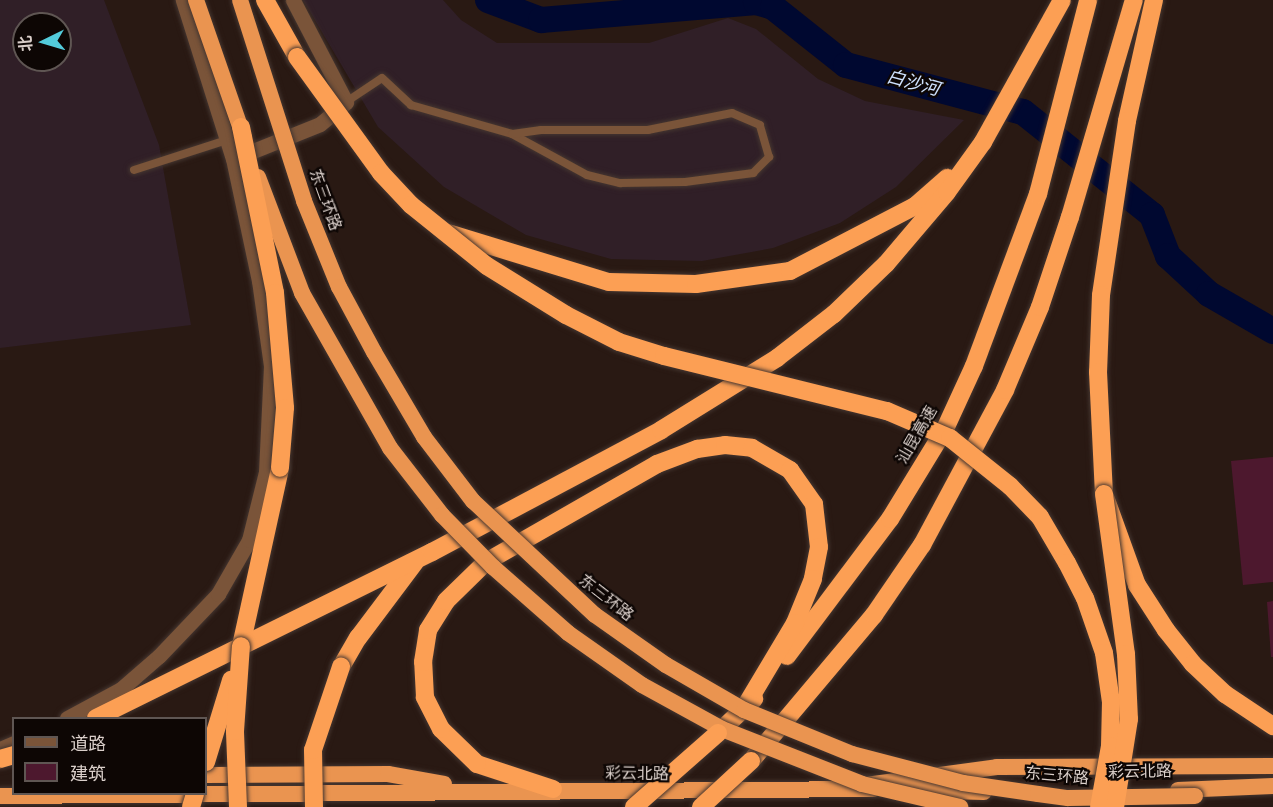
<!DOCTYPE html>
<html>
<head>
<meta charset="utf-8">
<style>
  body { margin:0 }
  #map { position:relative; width:1273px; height:807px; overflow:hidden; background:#291913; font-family:Cabin,"Noto Sans SC",sans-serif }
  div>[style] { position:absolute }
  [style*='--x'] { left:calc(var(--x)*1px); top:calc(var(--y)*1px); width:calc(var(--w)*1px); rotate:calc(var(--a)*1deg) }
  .industrial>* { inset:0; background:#301f27 }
  .river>* { height:26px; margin:-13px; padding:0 13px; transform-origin:13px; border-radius:13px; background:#000830 }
  .building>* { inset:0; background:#4d182e }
  .roads { filter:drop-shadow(0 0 2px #453630) drop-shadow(0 0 2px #453630) }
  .service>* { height:8px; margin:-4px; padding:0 4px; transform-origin:4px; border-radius:4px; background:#7a5439 }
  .minor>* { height:15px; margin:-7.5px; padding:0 7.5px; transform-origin:7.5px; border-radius:7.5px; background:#7a5439 }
  .tertiary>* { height:15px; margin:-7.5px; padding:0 7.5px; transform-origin:7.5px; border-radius:7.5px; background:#7a5439 }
  .trunk>* { height:16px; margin:-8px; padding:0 8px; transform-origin:8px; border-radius:8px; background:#ea9450 }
  .motorway>* { height:18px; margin:-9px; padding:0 9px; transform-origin:9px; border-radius:9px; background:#fc9f54 }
  .bridges { filter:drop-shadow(0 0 2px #453630) drop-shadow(0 0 2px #453630) }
  .trunk-bridge>* { height:16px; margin:-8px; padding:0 8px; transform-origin:8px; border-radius:8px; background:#ea9450 }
  .motorway-bridge>* { height:18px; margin:-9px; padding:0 9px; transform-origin:9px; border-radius:9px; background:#fc9f54 }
  span { translate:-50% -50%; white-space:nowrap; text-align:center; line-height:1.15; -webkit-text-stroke:4.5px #0d0604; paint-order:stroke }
  .street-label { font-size:16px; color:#dacfca }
  .water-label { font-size:18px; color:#cee1fe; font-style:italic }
  .legend { position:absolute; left:12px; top:717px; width:195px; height:78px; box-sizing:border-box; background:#0d0604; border:2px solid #5f5653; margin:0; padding:8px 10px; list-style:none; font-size:18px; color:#dacfca }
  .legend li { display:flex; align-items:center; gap:12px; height:30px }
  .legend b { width:30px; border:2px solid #5f5653 }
  .north { position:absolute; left:12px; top:12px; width:60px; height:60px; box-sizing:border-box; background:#0d0604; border:2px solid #5f5653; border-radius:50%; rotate:265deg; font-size:16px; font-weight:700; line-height:24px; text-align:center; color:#dacfca }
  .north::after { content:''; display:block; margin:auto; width:21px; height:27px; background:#53cbdb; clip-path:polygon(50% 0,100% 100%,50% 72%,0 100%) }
</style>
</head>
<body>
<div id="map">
  <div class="industrial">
    <div style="clip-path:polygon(evenodd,0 0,104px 0,159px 145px,191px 325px,0 348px,0 0,24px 24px,60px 24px,60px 60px,24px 60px,24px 24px)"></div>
    <div style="clip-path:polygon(303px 0,443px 0,461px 20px,497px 43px,649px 43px,728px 18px,756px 29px,818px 79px,865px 101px,964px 120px,896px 187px,840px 223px,773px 248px,702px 261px,611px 259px,526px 235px,444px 187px,378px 127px)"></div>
  </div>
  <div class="river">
    <div style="--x:488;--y:0;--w:57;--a:20.7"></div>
    <div style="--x:541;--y:20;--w:216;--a:-4.8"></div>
    <div style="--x:756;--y:2;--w:18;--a:16"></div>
    <div style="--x:773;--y:7;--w:93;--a:38.5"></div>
    <div style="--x:846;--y:65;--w:183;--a:14.9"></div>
    <div style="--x:1023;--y:112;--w:165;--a:38.6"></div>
    <div style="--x:1152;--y:215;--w:44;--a:68.7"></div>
    <div style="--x:1168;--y:256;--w:56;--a:42.8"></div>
    <div style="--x:1209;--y:294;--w:74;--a:30"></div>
  </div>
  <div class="building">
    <div style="clip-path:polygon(1273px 457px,1273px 582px,1243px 585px,1231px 461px)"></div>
    <div style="clip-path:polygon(1273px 601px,1273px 657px,1271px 657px,1267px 602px)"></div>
  </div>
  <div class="roads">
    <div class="service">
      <div style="--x:346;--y:102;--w:43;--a:-33.7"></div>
      <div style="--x:382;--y:78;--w:40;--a:43"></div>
      <div style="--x:411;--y:105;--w:105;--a:16"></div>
      <div style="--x:512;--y:134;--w:85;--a:28.7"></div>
      <div style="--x:587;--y:175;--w:34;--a:14"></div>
      <div style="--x:620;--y:183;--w:65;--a:-0.9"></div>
      <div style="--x:685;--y:182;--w:69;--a:-7.5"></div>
      <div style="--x:753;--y:173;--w:23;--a:-45"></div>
      <div style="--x:769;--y:157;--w:33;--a:-106"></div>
      <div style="--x:760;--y:125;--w:30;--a:-157"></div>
      <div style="--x:732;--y:113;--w:86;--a:168.6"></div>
      <div style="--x:648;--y:130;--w:107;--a:180"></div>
      <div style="--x:541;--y:130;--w:29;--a:172"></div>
      <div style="--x:134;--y:170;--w:98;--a:-17.9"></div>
    </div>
    <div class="minor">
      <div style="--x:238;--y:157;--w:88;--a:-21.9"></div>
      <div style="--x:320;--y:124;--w:34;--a:-40"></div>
      <div style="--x:346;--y:102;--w:115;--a:-117.5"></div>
    </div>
    <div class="tertiary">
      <div style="--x:67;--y:718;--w:61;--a:-28.2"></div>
      <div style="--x:121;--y:689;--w:50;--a:-41"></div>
      <div style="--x:159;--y:656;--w:86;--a:-46.4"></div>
      <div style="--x:218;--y:594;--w:62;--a:-60.1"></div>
      <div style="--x:249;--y:540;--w:70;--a:-76"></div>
      <div style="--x:266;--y:472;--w:106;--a:-87.3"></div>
      <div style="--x:271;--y:366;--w:86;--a:-98"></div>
      <div style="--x:259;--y:281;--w:125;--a:-102"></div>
      <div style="--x:233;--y:159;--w:167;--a:-107.5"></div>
      <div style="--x:0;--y:749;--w:15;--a:-23"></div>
    </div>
    <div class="trunk">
      <div style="--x:206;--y:775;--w:182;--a:-0.3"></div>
      <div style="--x:388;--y:774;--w:57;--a:10.1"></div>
      <div style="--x:866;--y:785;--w:132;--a:-7.8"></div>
      <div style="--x:997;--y:767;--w:276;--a:-0.2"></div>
      <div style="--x:905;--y:790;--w:79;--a:1.5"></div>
      <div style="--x:1178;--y:790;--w:95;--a:-2.4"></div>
      <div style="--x:0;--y:796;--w:873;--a:-0.46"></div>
    </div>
    <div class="motorway">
      <div style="--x:265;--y:0;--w:65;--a:60.7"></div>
      <div style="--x:1154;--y:0;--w:124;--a:102.6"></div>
      <div style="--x:1127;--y:121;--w:176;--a:98.5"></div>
      <div style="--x:1101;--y:295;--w:77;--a:92.2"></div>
      <div style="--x:1098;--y:372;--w:122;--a:87.2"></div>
      <div style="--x:1104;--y:494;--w:97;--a:70.1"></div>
      <div style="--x:1137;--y:585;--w:54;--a:57.2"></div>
      <div style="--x:1166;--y:630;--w:43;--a:51.5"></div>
      <div style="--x:1193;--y:664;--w:44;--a:43.2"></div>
      <div style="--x:1225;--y:694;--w:58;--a:33.7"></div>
      <div style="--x:445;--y:232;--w:171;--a:17"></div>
      <div style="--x:609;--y:282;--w:87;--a:1.3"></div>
      <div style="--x:696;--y:284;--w:95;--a:-7.9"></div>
      <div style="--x:790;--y:271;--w:141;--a:-27.5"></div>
      <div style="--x:915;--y:206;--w:43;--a:-41.2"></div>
      <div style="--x:241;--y:646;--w:182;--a:-77.6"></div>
      <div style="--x:787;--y:656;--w:171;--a:-53.1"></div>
      <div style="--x:890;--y:519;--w:105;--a:-58.6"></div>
      <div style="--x:945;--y:429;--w:69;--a:-65.3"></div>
      <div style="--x:974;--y:366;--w:184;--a:-69.6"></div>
      <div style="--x:1038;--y:194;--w:200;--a:-75.5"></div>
      <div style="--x:341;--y:667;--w:34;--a:-60"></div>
      <div style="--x:358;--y:638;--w:95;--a:-53.1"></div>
      <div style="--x:96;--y:718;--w:375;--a:-26.3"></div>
      <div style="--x:432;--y:552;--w:259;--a:-28"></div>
      <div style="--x:661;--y:430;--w:137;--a:-31.8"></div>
      <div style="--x:777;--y:358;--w:72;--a:-37.7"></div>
      <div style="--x:834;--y:314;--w:72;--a:-43.9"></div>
      <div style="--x:886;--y:264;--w:94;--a:-49.7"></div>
      <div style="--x:947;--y:192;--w:62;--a:-54.2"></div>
      <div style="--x:983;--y:142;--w:162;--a:-60.9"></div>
      <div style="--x:718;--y:733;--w:50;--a:-43.4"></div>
      <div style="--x:751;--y:761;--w:191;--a:-49.9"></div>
      <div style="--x:874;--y:615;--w:85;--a:-55.6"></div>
      <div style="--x:922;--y:545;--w:176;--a:-61.8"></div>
      <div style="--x:1005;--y:390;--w:90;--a:-67.1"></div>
      <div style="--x:1040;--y:307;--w:95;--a:-71.6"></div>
      <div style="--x:1070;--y:217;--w:226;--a:-73.6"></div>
      <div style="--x:553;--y:789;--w:80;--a:-161.8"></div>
      <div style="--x:477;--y:764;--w:50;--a:-135.8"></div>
      <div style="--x:441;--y:729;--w:36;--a:-117"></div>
      <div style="--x:425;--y:697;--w:35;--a:-93"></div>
      <div style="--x:423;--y:662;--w:32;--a:-81"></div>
      <div style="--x:428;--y:630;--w:34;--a:-58"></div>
      <div style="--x:446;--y:601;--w:56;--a:-44.3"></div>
      <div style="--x:486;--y:562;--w:197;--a:-29.8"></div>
      <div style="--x:657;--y:464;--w:43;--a:-20.6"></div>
      <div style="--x:697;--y:449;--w:28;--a:-8"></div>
      <div style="--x:725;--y:445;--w:27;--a:6"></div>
      <div style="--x:752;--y:448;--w:44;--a:30.1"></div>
      <div style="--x:790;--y:470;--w:42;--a:54.8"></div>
      <div style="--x:814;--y:504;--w:43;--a:83.4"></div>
      <div style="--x:819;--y:547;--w:33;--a:101"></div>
      <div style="--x:813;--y:579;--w:48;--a:112.2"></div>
      <div style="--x:795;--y:623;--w:98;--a:120.8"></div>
    </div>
  </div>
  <div class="bridges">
    <div class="trunk-bridge">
      <div style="--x:196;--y:0;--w:146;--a:70.8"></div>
      <div style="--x:240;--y:0;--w:211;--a:72.3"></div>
      <div style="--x:304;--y:201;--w:93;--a:67.9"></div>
      <div style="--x:339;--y:287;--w:74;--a:61.7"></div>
      <div style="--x:374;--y:352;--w:99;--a:59.5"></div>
      <div style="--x:424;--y:437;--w:81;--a:52.6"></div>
      <div style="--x:473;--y:501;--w:167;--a:43.1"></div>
      <div style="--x:595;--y:615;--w:87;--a:35.2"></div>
      <div style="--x:666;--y:665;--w:90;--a:30"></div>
      <div style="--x:744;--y:710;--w:117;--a:22.2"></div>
      <div style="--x:852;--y:754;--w:115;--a:14.6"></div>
      <div style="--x:963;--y:783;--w:76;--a:8.3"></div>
      <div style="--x:1038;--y:794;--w:30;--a:8"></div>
      <div style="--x:1068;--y:798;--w:127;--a:-0.9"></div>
      <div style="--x:258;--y:177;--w:124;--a:69.2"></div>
      <div style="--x:302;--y:293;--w:178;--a:60.4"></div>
      <div style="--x:390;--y:448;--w:85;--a:52.2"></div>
      <div style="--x:442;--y:515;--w:73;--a:45.6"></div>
      <div style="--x:493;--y:567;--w:100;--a:41.3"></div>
      <div style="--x:568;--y:633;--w:90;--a:35.1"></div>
      <div style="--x:642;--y:685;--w:91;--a:28.8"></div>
      <div style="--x:722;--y:729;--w:150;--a:21.4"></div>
      <div style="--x:862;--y:784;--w:101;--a:13.2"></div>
    </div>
    <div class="motorway-bridge">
      <div style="--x:297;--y:57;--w:143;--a:54.1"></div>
      <div style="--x:381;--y:173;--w:44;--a:46.8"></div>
      <div style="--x:411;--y:205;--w:97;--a:38.8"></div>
      <div style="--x:487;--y:266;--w:93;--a:31.8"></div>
      <div style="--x:566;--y:315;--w:59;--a:27"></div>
      <div style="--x:619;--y:342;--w:47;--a:17.3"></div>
      <div style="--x:664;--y:356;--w:230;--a:13.9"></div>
      <div style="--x:887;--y:411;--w:69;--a:23.2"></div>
      <div style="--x:950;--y:438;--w:77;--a:38.7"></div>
      <div style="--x:1010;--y:486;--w:43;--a:45.9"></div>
      <div style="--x:1040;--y:517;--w:53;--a:59.6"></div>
      <div style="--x:1067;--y:563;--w:39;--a:63"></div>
      <div style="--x:1085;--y:598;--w:58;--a:70.9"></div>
      <div style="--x:1104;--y:653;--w:49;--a:81.9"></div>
      <div style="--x:1111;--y:702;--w:44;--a:91.3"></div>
      <div style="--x:1110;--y:746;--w:62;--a:100.2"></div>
      <div style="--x:241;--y:127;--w:169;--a:78.4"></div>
      <div style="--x:275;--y:293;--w:115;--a:85"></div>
      <div style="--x:285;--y:408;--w:60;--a:94.8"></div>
      <div style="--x:1104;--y:494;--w:162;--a:82.2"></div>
      <div style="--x:1126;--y:654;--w:65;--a:87.4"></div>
      <div style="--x:1129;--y:719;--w:89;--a:99"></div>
      <div style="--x:0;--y:759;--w:15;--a:-16"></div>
      <div style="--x:206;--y:762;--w:86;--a:-73"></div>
      <div style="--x:191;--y:807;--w:14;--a:-73"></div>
      <div style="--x:238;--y:807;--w:76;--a:-92.3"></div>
      <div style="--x:235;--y:731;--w:85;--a:-86"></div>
      <div style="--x:314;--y:807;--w:57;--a:-91"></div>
      <div style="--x:313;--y:750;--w:88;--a:-71.4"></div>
      <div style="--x:634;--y:807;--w:112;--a:-41.4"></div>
      <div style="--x:701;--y:807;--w:68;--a:-42.6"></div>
    </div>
  </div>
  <div class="street-label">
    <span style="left:325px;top:200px;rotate:70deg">东三环路</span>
    <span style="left:917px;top:435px;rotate:-60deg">汕昆高速</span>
    <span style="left:606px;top:598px;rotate:38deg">东三环路</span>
    <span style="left:1140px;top:772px;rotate:-1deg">彩云北路</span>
    <span style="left:637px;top:774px;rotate:1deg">彩云北路</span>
    <span style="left:1057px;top:776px;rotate:5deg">东三环路</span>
  </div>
  <div class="water-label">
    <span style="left:913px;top:83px;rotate:15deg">白沙河</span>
  </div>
  <ul class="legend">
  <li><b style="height:8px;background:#7a5439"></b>道路</li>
  <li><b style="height:16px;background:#4d182e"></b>建筑</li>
  </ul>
  <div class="north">北</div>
</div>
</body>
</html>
